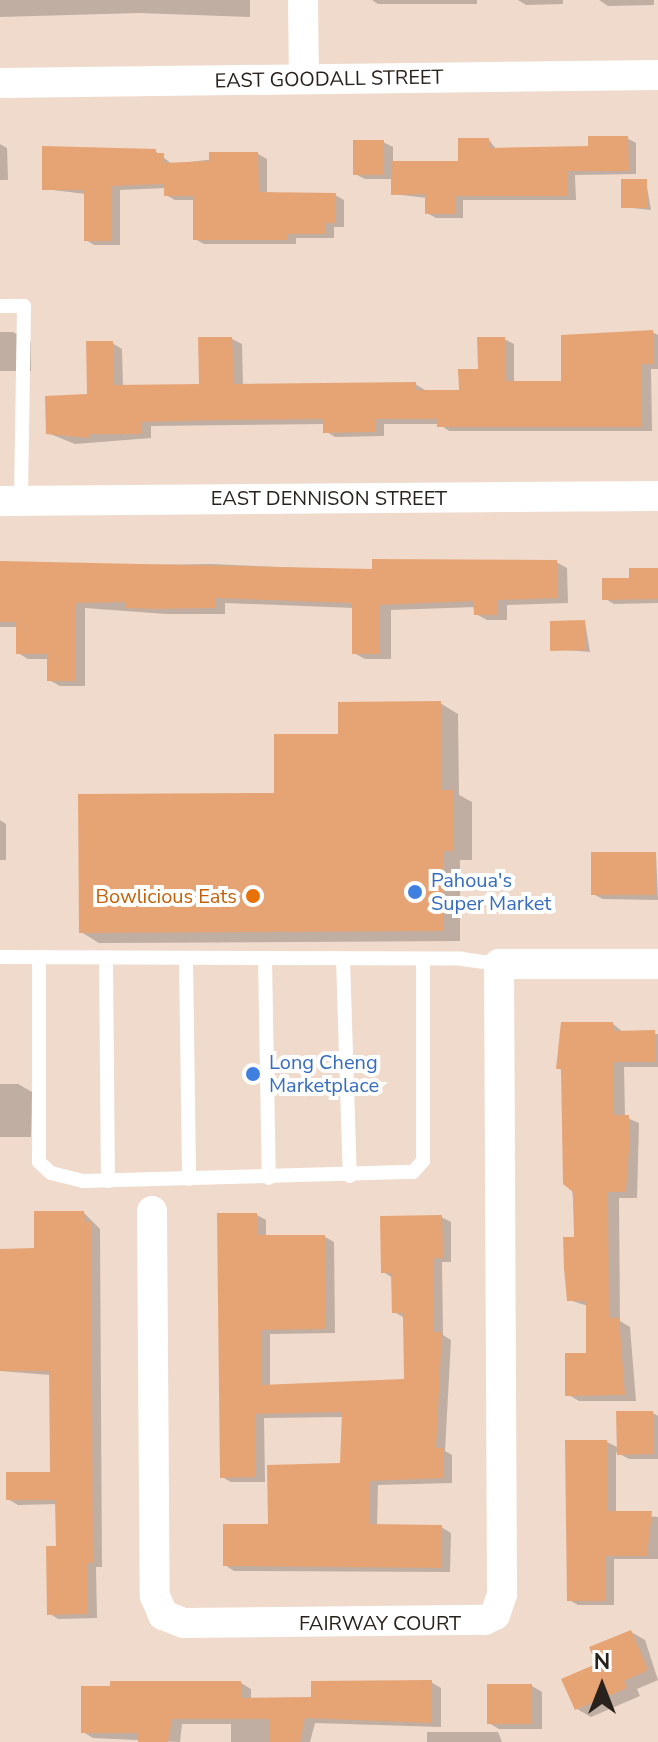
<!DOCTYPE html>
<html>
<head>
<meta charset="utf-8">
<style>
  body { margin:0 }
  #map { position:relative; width:658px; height:1742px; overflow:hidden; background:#f0dacb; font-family:"Nunito Sans",sans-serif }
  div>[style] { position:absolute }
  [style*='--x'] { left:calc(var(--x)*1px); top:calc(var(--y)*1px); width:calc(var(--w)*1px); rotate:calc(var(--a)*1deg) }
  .shadow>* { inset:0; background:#0003 }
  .building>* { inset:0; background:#e6a475 }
  .lane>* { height:14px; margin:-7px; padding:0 7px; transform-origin:7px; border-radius:7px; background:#fff }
  .street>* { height:30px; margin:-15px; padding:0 15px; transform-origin:15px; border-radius:15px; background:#fff }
  .dots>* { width:22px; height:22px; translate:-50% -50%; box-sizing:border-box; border:4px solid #fff; border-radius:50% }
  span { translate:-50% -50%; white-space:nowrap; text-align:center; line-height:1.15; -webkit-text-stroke:8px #fff; paint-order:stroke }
  .street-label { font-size:20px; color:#29211b }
  .shop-label { font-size:20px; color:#366cbe }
  .left { translate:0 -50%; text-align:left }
  .food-label { font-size:20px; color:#c56008 }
  .right { translate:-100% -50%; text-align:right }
  .north { position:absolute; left:562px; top:1646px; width:80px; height:80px; -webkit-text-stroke:6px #fff; paint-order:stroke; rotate:0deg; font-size:22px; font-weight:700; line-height:32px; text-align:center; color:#29211b }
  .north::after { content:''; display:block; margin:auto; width:28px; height:36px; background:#29211b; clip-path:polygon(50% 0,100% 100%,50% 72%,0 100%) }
</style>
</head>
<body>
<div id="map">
  <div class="shadow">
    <div style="clip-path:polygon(0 0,250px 0,250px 17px,139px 13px,0 17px)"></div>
    <div style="clip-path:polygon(372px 0,477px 0,477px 4px,378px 4px)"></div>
    <div style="clip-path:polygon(518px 0,563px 0,563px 4px,526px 5px)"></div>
    <div style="clip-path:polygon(599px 0,654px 0,654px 5px,608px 6px)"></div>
    <div style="clip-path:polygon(627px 138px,636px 143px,636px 174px,575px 175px,576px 200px,463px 200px,463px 218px,436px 218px,427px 213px,427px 198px,393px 194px,393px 179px,365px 179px,355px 174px,383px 142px,393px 147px,393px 163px,460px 163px,489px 140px,497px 150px,590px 148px)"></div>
    <div style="clip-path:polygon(0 144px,7px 148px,8px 180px,0 180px)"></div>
    <div style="clip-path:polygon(155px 151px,172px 164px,258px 154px,267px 159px,267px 194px,335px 195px,344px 200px,344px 227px,334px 227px,334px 238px,296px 238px,296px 244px,204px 244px,195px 239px,195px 200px,175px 200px,166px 195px,166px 188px,120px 190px,120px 245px,94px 245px,86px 240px,86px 194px,44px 189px)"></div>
    <div style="clip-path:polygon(646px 181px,651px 210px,623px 207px)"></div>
    <div style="clip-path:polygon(0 332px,13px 332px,31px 342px,31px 371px,0 371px)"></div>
    <div style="clip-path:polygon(652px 332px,658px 335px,658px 369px,651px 369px,652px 431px,449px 431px,439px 424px,384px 424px,384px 436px,335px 437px,325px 431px,325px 424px,151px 426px,151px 438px,75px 444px,48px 433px,89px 396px,112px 343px,122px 349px,123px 386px,201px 386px,232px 339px,242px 344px,243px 386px,415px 384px,425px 390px,461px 392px,504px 339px,514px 344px,514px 383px,563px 383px)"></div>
    <div style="clip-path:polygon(556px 562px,567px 568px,568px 603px,507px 605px,507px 620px,487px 620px,476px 614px,476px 607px,391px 610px,391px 659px,365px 659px,354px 653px,354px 608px,225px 603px,225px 614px,166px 614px,85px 608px,85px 686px,60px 686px,49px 680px,49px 659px,28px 659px,18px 653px,18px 627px,0 627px,0 567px,210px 564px,374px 571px)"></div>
    <div style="clip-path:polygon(658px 570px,658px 603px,614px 604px,604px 598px,631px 580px)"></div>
    <div style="clip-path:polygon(585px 622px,590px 652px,552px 649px)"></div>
    <div style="clip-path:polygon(440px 703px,458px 714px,459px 795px,472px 802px,472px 860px,460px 860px,460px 941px,99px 943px,81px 932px,276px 795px,340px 736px)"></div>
    <div style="clip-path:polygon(0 820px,6px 824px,6px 860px,0 860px)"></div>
    <div style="clip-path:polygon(656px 854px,658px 900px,603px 899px,593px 894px)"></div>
    <div style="clip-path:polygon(613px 1024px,624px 1033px,658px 1034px,658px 1067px,624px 1067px,625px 1117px,639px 1123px,637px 1198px,619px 1198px,620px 1321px,630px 1327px,636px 1401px,579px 1401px,567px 1394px,588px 1355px,588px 1306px,569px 1300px,576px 1239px,563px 1071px,558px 1068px)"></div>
    <div style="clip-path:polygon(0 1084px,18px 1084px,32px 1092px,31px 1137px,0 1137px)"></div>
    <div style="clip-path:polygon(84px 1213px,100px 1229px,102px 1567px,96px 1567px,97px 1618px,58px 1619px,49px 1613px,58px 1548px,57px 1504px,18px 1505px,8px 1499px,52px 1474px,51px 1375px,0 1371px,0 1251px,37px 1250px)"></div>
    <div style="clip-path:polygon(257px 1215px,266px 1220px,266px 1237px,325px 1237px,334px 1242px,335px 1333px,270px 1334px,270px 1387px,406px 1381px,403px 1317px,394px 1312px,393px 1278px,383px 1272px,441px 1217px,451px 1222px,451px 1262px,442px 1262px,443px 1335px,451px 1340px,445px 1451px,452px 1455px,452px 1483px,378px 1485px,377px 1526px,441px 1527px,451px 1533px,450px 1572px,234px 1571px,225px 1565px,342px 1465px,344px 1417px,264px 1418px,265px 1482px,231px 1482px,222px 1477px)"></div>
    <div style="clip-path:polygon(653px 1413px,658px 1416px,658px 1459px,629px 1459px,616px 1452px,616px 1513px,658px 1517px,658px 1559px,614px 1559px,614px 1605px,578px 1605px,569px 1600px,607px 1442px,619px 1448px)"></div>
    <div style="clip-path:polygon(631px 1632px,645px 1640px,658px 1680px,637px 1689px,640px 1696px,591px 1717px,577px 1709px,599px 1665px)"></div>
    <div style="clip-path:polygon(431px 1682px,441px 1688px,441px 1727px,315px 1723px,310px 1742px,231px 1742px,231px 1724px,182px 1724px,180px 1742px,93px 1738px,83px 1732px,241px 1683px,251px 1689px,251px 1700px,313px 1699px)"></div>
    <div style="clip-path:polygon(532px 1686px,542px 1692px,542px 1729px,499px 1729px,489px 1723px)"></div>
    <div style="clip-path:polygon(427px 1732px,498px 1732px,502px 1742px,427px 1742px)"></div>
  </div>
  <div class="building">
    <div style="clip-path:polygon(588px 136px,628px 136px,629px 171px,567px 171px,568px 196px,455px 196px,455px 214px,425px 214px,425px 194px,391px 195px,391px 161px,458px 161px,458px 138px,489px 138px,489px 148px,588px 146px)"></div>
    <div style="clip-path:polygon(353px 140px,384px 140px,384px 175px,353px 175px)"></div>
    <div style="clip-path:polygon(42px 146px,156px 149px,156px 153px,164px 153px,164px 163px,209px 161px,209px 152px,258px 152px,259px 192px,336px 193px,336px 223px,326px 223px,325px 234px,287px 234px,287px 240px,193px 240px,193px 196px,164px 196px,164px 184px,112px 186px,112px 241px,84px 241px,84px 190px,42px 190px)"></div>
    <div style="clip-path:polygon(621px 179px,647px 179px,647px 208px,621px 208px)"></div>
    <div style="clip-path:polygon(653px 330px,653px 364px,642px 364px,642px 427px,437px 427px,437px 419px,375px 419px,375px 432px,323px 433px,323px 419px,218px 420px,142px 422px,142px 434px,89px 434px,89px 438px,46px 434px,45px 396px,87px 394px,86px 341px,113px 341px,113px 385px,199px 384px,198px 337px,232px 337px,234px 384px,416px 382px,416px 390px,459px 390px,458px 369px,478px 369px,477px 337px,505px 337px,505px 381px,561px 381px,561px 335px)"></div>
    <div style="clip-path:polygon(372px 559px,557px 560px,558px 598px,497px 600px,497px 615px,474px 615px,473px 601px,380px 605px,380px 654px,352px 654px,352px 603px,215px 598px,215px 608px,154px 609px,125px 608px,125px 602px,75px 603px,75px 681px,47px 681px,47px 654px,16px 654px,16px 622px,0 622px,0 561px,372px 569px)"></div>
    <div style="clip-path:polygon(629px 568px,658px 568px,658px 599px,602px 600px,602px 578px,629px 578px)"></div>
    <div style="clip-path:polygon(585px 620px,586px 650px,550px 651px,550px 621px)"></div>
    <div style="clip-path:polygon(441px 701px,441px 790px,454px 790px,454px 851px,443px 851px,443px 931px,79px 933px,78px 794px,274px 793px,274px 734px,338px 734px,338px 702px)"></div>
    <div style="clip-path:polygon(591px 852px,656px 852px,656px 895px,591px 895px)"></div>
    <div style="clip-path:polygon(561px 1022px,613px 1022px,613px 1031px,655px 1030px,655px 1062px,613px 1062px,614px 1115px,629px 1115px,629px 1148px,626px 1192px,608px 1192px,609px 1318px,619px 1318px,625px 1395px,565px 1396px,565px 1353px,586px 1353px,586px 1301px,567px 1301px,564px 1268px,563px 1237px,574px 1237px,573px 1192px,563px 1184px,561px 1069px,556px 1069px)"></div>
    <div style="clip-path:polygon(34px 1211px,84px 1211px,85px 1222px,91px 1222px,93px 1563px,88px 1563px,88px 1614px,47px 1615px,46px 1546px,56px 1546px,55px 1500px,6px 1500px,6px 1472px,50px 1472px,49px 1371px,0 1371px,0 1249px,34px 1248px)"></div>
    <div style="clip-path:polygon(217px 1213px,257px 1213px,258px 1235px,325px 1235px,326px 1329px,261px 1330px,261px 1385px,404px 1379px,403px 1313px,392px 1313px,391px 1273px,381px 1273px,380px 1216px,442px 1215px,443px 1258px,433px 1258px,434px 1332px,442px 1332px,436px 1448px,443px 1448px,443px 1478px,369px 1481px,369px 1524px,442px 1525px,442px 1568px,223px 1566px,223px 1524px,268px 1524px,267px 1465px,340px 1463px,342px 1412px,255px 1414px,256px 1477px,220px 1478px)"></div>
    <div style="clip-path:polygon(616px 1411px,653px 1411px,654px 1454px,617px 1455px)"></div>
    <div style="clip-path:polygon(565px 1440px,607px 1440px,608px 1511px,652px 1511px,647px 1556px,606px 1556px,606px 1601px,567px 1601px)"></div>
    <div style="clip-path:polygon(631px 1630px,648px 1670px,624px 1681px,627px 1688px,575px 1710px,561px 1679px,596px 1664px,589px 1647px)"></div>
    <div style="clip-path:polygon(432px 1680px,431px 1723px,305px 1718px,300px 1742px,270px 1742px,270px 1719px,172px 1719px,168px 1742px,138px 1742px,138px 1733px,81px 1733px,81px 1686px,110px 1686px,110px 1681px,241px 1681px,242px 1698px,311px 1697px,311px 1681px)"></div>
    <div style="clip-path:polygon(487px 1684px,532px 1684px,532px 1724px,487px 1724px)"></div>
  </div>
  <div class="lane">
    <div style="--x:0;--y:306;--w:24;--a:0"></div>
    <div style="--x:24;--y:306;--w:194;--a:90.9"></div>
    <div style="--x:0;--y:957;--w:462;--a:0.2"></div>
    <div style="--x:462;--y:959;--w:37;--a:8"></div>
    <div style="--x:39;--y:957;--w:205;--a:90"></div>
    <div style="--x:39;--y:1162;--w:16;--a:43"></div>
    <div style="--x:51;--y:1173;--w:33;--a:14"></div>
    <div style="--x:83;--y:1181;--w:330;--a:-1.6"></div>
    <div style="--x:413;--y:1172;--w:15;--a:-48"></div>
    <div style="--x:423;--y:1161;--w:202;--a:-90"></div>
    <div style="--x:106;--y:958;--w:223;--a:89.5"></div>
    <div style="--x:186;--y:958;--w:221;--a:89.2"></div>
    <div style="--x:265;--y:959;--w:219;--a:89"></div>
    <div style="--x:343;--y:959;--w:217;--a:88.2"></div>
  </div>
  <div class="street">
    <div style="--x:303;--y:0;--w:79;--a:89.3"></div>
    <div style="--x:0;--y:83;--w:658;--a:-0.7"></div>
    <div style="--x:0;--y:501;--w:658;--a:-0.44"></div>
    <div style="--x:152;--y:1211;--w:385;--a:89.6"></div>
    <div style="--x:155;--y:1596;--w:21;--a:67"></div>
    <div style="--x:163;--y:1615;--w:22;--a:21"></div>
    <div style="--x:184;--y:1623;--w:301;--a:-0.6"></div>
    <div style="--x:485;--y:1620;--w:11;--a:-27"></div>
    <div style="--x:495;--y:1615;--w:21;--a:-71"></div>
    <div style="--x:502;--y:1595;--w:631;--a:-90.27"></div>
    <div style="--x:499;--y:964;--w:159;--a:0"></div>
  </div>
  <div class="dots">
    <div style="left:415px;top:892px;background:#3f7fe0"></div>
    <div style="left:253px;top:896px;background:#e8710a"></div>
    <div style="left:253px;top:1074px;background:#3f7fe0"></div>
  </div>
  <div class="street-label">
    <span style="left:329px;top:79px;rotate:-1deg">EAST GOODALL STREET</span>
    <span style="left:329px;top:498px">EAST DENNISON STREET</span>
    <span style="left:380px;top:1623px">FAIRWAY COURT</span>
  </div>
  <div class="shop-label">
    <span class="left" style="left:431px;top:892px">Pahoua's<br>Super Market</span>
    <span class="left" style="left:269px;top:1074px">Long Cheng<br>Marketplace</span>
  </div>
  <div class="food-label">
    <span class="right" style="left:237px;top:896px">Bowlicious Eats</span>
  </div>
  <div class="north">N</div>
</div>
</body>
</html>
